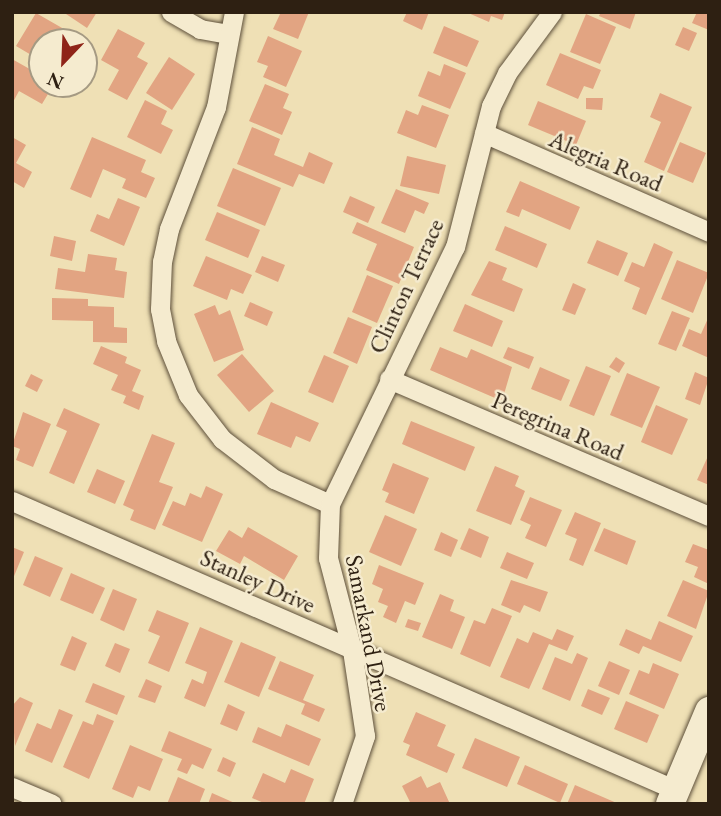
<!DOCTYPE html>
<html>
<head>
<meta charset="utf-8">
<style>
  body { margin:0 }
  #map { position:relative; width:721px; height:816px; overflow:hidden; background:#efe0b5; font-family:"EB Garamond",serif }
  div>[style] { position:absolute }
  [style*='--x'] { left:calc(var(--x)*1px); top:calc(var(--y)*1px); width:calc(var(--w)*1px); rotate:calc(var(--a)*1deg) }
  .building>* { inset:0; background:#e2a482 }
  .roads { filter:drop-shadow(0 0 2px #5e503b) drop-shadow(0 0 2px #5e503b) }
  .street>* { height:19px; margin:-9.5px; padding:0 9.5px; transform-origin:9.5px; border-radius:9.5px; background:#f5ebcf }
  .secondary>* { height:28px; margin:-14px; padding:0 14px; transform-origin:14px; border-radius:14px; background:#f5ebcf }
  span { translate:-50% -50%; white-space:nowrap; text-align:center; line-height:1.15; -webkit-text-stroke:5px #f5ebcf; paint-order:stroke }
  .street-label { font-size:24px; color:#2e2012 }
  .frame { position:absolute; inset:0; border:14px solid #2e2012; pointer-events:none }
  .north { position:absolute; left:28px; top:28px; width:70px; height:70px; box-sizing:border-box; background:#f5ebcf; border:2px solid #a59a83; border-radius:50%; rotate:203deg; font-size:19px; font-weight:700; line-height:28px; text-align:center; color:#2e2012 }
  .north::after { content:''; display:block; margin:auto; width:24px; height:32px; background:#8f2418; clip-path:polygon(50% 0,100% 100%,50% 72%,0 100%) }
</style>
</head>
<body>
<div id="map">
  <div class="building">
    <div style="clip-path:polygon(63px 12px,97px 12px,87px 28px)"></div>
    <div style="clip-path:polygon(281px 12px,309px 12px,298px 39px,273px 29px)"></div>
    <div style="clip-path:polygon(407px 12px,429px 12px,422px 30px,403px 21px)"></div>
    <div style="clip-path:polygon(466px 12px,505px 12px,502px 20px,491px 16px,489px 22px)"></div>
    <div style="clip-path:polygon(601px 12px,636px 12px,630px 29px,599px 16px)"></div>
    <div style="clip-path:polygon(697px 12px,709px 12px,709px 30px,692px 23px)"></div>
    <div style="clip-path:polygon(36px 13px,90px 44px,84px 55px,84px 42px,42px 42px,38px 59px,16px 46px)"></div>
    <div style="clip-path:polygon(586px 14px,616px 27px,600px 64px,570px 52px)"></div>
    <div style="clip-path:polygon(444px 26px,479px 41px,467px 67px,433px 53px)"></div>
    <div style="clip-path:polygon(683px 27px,697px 33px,689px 51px,675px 45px)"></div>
    <div style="clip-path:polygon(118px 29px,145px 43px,137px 57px,148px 63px,127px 100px,108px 90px,119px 70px,101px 60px)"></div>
    <div style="clip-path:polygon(268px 36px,302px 51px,286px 87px,263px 77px,268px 66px,257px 62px)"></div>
    <div style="clip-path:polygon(560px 53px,601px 70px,593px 89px,584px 86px,578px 99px,546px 85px)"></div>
    <div style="clip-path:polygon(169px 57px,195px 74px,172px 110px,146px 93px)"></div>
    <div style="clip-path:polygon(12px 59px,42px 76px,42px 84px,54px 84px,42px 104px,19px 91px,12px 104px)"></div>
    <div style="clip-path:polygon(444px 64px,466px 73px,450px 109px,418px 96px,428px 71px,440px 76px)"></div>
    <div style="clip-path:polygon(265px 84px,289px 94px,283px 108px,292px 112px,282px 135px,249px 121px)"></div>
    <div style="clip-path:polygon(660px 93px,692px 107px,664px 171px,644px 162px,661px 122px,650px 117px)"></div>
    <div style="clip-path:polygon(586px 98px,603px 98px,602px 110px,586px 109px)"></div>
    <div style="clip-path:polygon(145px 100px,167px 111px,161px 124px,173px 130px,161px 154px,127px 137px)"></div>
    <div style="clip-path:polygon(538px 101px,586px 121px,576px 145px,528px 125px)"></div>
    <div style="clip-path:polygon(422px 105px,449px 115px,436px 148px,397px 133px,406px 110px,418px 115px)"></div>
    <div style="clip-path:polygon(252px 127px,280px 139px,274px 155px,303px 167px,309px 152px,333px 163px,324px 184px,299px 174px,293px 187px,237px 164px)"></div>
    <div style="clip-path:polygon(12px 137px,26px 145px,16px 163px,32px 172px,24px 188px,12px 181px)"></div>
    <div style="clip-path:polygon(92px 137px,146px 160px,141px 172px,155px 178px,146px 198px,122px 188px,126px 179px,103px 169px,91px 198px,70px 189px)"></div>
    <div style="clip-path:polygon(680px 142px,706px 153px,693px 183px,667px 172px)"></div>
    <div style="clip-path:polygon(407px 156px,446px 165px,439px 194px,400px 186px)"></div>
    <div style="clip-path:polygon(233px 168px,281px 188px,265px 226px,217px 206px)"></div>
    <div style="clip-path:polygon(520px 181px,580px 207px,570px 230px,522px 209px,519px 217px,506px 212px)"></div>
    <div style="clip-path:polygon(396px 189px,429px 203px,424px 214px,415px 210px,405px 233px,381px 223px)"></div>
    <div style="clip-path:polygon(350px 196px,375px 207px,368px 223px,343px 212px)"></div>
    <div style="clip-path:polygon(118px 198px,140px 207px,124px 246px,90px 231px,97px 214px,109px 219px)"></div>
    <div style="clip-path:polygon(217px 212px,260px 230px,248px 258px,205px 240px)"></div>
    <div style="clip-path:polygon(357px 222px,414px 247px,399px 284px,366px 270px,377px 244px,352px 233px)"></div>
    <div style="clip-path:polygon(505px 226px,547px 244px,537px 268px,495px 250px)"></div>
    <div style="clip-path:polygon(54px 236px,76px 241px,72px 261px,50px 256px)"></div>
    <div style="clip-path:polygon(597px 240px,628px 253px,618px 276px,587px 263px)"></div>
    <div style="clip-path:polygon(654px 243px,673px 252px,646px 315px,632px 309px,640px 288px,624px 281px,632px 262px,644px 267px)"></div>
    <div style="clip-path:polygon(88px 254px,117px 258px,115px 270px,127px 272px,124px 298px,55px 289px,58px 268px,85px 272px)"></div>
    <div style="clip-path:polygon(206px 256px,252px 275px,243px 294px,231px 289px,227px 300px,193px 286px)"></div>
    <div style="clip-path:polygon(262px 256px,285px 265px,278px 282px,255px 272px)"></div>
    <div style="clip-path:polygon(677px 260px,709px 273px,693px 313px,661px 299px)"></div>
    <div style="clip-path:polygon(489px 261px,507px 268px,502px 280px,523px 289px,514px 312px,471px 295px)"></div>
    <div style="clip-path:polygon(367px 275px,393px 286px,377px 323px,352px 312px)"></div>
    <div style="clip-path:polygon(573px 283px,586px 289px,575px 315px,562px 310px)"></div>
    <div style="clip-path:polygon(52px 298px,88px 299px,88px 306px,114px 307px,114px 327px,127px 328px,127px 343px,93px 342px,93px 321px,52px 320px)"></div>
    <div style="clip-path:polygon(250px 302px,273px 312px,267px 326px,244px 316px)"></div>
    <div style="clip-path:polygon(465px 304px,503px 321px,492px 347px,453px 331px)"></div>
    <div style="clip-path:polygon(215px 305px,219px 315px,230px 310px,244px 350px,214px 362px,194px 314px)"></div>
    <div style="clip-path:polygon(672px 311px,690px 318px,676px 351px,658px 344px)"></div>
    <div style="clip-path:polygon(709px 316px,709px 358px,682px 346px,689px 329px,701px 334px)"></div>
    <div style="clip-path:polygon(348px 317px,372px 327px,357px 364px,333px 353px)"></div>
    <div style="clip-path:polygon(101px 346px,127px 357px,125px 363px,141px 370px,132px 391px,144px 396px,139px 410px,123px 403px,126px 396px,111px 390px,118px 375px,93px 364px)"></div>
    <div style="clip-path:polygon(440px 347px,467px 358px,471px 349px,512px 367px,502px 401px,430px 370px)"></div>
    <div style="clip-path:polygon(508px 347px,534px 357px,529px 369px,503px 358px)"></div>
    <div style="clip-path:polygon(242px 354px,274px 391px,249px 412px,217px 375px)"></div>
    <div style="clip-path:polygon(324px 355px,349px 366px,333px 403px,308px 392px)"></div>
    <div style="clip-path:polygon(616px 357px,625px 363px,619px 373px,609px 367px)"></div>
    <div style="clip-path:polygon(586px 366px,611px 376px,594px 416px,569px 406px)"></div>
    <div style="clip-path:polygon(540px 367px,570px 380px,561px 401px,531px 389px)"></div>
    <div style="clip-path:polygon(695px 372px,709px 378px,700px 405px,685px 399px)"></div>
    <div style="clip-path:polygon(627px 373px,660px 387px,642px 428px,610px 415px)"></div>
    <div style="clip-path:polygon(31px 374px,43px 380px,37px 392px,25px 386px)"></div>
    <div style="clip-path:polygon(271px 402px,319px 423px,310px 442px,296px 436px,291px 448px,257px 434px)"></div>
    <div style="clip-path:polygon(656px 405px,688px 419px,672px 455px,641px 442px)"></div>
    <div style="clip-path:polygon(64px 408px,100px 424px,74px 484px,49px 473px,67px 431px,56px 426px)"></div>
    <div style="clip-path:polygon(23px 412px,51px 424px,33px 467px,16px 460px,20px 449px,12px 446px)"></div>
    <div style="clip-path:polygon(411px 421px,475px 447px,465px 471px,402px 444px)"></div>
    <div style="clip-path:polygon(152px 434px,175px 443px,159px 482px,173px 487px,155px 530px,130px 520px,134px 510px,123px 505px)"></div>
    <div style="clip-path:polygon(709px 454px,709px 485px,697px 480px)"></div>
    <div style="clip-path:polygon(393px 463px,429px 478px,414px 514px,385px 502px,389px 493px,382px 490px)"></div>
    <div style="clip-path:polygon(495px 466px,519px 476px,515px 486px,525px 491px,511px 525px,476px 511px)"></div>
    <div style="clip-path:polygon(97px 469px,125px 481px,115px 504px,87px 492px)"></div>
    <div style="clip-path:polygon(206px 486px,223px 494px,202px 542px,162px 525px,173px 501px,185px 506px,190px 493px,201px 498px)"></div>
    <div style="clip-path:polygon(530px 497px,562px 510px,546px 547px,525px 538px,531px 525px,520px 520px)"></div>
    <div style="clip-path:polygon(575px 512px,601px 523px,583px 566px,569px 560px,577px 539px,565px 534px)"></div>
    <div style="clip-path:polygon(385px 515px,417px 529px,401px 566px,369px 552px)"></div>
    <div style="clip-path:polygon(248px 527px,298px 556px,284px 580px,244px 556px,240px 564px,216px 551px,229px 530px,242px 538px)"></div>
    <div style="clip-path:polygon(469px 528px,489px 537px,481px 558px,460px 549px)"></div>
    <div style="clip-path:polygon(604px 528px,636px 541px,627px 565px,594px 551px)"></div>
    <div style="clip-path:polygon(441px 532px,458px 540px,451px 557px,434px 550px)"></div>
    <div style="clip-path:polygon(693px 544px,709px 550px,709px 584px,694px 577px,698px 567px,685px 562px)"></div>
    <div style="clip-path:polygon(12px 547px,24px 552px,12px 581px)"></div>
    <div style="clip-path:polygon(507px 552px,534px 563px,527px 579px,500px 568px)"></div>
    <div style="clip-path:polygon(35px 556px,63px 568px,50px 597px,23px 585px)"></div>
    <div style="clip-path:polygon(379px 565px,424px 583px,415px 605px,405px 601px,396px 623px,383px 617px,388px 606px,378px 602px,383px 589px,372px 584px)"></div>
    <div style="clip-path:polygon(71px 573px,105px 588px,93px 614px,60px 600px)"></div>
    <div style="clip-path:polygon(511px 580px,548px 592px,540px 612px,524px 605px,520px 613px,501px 605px)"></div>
    <div style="clip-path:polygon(683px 580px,709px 591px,696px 629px,667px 616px)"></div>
    <div style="clip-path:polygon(113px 589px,137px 599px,124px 631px,100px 620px)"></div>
    <div style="clip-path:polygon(440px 594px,454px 600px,450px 611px,465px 617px,452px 649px,422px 637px)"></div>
    <div style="clip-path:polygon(492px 608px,512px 616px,490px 667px,460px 654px,474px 620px,485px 624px)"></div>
    <div style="clip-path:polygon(157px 610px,189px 623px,169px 672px,148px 663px,160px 636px,148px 631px)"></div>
    <div style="clip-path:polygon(408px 619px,421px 623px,418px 631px,405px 627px)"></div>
    <div style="clip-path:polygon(659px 621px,693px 636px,681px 662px,643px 646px,639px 654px,619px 645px,626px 629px,651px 640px)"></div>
    <div style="clip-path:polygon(200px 627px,233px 641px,205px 707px,184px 698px,192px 679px,203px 684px,207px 672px,185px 663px)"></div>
    <div style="clip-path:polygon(557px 629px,574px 636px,567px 651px,549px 644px,529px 689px,500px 677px,517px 638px,528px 643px,533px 632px,552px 640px)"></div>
    <div style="clip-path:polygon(72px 636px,87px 643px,75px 671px,60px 665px)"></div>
    <div style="clip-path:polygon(241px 642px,276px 657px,259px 697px,224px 682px)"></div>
    <div style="clip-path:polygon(115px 643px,130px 649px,120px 673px,105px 666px)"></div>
    <div style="clip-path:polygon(577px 653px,588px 658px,570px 701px,542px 689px,555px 657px,572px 664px)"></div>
    <div style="clip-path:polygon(280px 661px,314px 675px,303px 700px,325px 709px,319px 722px,301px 714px,305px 704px,268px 689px)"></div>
    <div style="clip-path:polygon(609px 661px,630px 670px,619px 695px,598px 686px)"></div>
    <div style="clip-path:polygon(653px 663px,679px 674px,664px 709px,629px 694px,639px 670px,649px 674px)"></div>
    <div style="clip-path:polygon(146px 679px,162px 686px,155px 703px,138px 697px)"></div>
    <div style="clip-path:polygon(93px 683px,125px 696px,117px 715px,85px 702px)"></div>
    <div style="clip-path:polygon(588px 689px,610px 698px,602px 715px,581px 706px)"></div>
    <div style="clip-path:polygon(20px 697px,33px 703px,15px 746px,12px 706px)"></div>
    <div style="clip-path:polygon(626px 701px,659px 715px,647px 743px,614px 729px)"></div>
    <div style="clip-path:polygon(228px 704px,245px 712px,237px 731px,220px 724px)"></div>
    <div style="clip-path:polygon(59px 709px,73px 715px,52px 763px,25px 751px,37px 723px,51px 729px)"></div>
    <div style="clip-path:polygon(416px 712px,446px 725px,437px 746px,455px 754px,447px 773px,406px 755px,410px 745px,403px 742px)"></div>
    <div style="clip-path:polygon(97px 714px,114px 721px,89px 779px,63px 767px,83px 721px,93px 725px)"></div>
    <div style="clip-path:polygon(286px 724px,321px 739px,309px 766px,252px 742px,258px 727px,281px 737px)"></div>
    <div style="clip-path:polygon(169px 731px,212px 749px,203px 769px,192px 764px,187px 774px,177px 770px,182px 759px,161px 751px)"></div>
    <div style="clip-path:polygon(475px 738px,520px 757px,507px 787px,462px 768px)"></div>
    <div style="clip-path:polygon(130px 745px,163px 759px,150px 791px,138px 786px,133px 798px,112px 789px)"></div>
    <div style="clip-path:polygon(223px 757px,236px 763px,230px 777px,217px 771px)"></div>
    <div style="clip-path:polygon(525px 765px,568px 784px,560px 803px,517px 784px)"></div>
    <div style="clip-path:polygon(291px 769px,314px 779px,304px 804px,266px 804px,252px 798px,263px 773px,285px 783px)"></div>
    <div style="clip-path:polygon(421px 776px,427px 788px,440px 782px,450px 804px,411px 804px,402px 786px)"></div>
    <div style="clip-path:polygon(178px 777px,205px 789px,199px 804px,167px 804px)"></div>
    <div style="clip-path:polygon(575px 785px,619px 804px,567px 804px)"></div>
    <div style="clip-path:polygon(212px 793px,237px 804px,208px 804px)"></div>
  </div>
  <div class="roads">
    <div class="street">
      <div style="--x:171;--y:12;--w:34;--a:30"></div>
      <div style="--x:200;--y:29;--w:28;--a:10"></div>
      <div style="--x:234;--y:12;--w:97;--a:100.7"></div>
      <div style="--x:216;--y:107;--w:131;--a:111.1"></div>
      <div style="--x:169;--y:229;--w:33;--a:102"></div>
      <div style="--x:162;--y:261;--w:48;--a:92.4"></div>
      <div style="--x:160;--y:309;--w:33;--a:79"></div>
      <div style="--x:166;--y:341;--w:58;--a:67.8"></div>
      <div style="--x:188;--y:395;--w:56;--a:52.3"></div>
      <div style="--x:222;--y:439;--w:66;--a:37.6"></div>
      <div style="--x:274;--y:479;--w:61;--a:24.1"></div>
      <div style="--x:484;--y:133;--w:246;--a:23.7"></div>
      <div style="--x:389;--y:379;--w:348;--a:23.2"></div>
      <div style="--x:12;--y:501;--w:724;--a:23.52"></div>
      <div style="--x:12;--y:787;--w:43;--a:23"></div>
      <div style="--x:342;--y:804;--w:72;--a:-71.3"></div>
      <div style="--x:365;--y:736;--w:87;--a:-98.6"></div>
      <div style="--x:352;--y:650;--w:95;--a:-104.6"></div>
      <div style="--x:328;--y:558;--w:54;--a:-87.9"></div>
      <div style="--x:330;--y:504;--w:286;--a:-64.1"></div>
      <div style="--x:455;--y:247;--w:146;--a:-75.7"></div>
      <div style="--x:491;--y:106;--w:37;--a:-64"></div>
      <div style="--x:507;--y:73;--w:76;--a:-53.6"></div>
    </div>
    <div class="secondary">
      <div style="--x:670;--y:804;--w:101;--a:-67.2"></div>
    </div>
  </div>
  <div class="street-label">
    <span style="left:606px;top:161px;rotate:23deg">Alegria Road</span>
    <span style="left:406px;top:286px;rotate:-65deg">Clinton Terrace</span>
    <span style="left:558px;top:426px;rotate:23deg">Peregrina Road</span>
    <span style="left:258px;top:581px;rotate:24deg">Stanley Drive</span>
    <span style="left:369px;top:633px;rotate:79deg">Samarkand Drive</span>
  </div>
  <div class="frame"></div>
  <div class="north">N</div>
</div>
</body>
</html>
